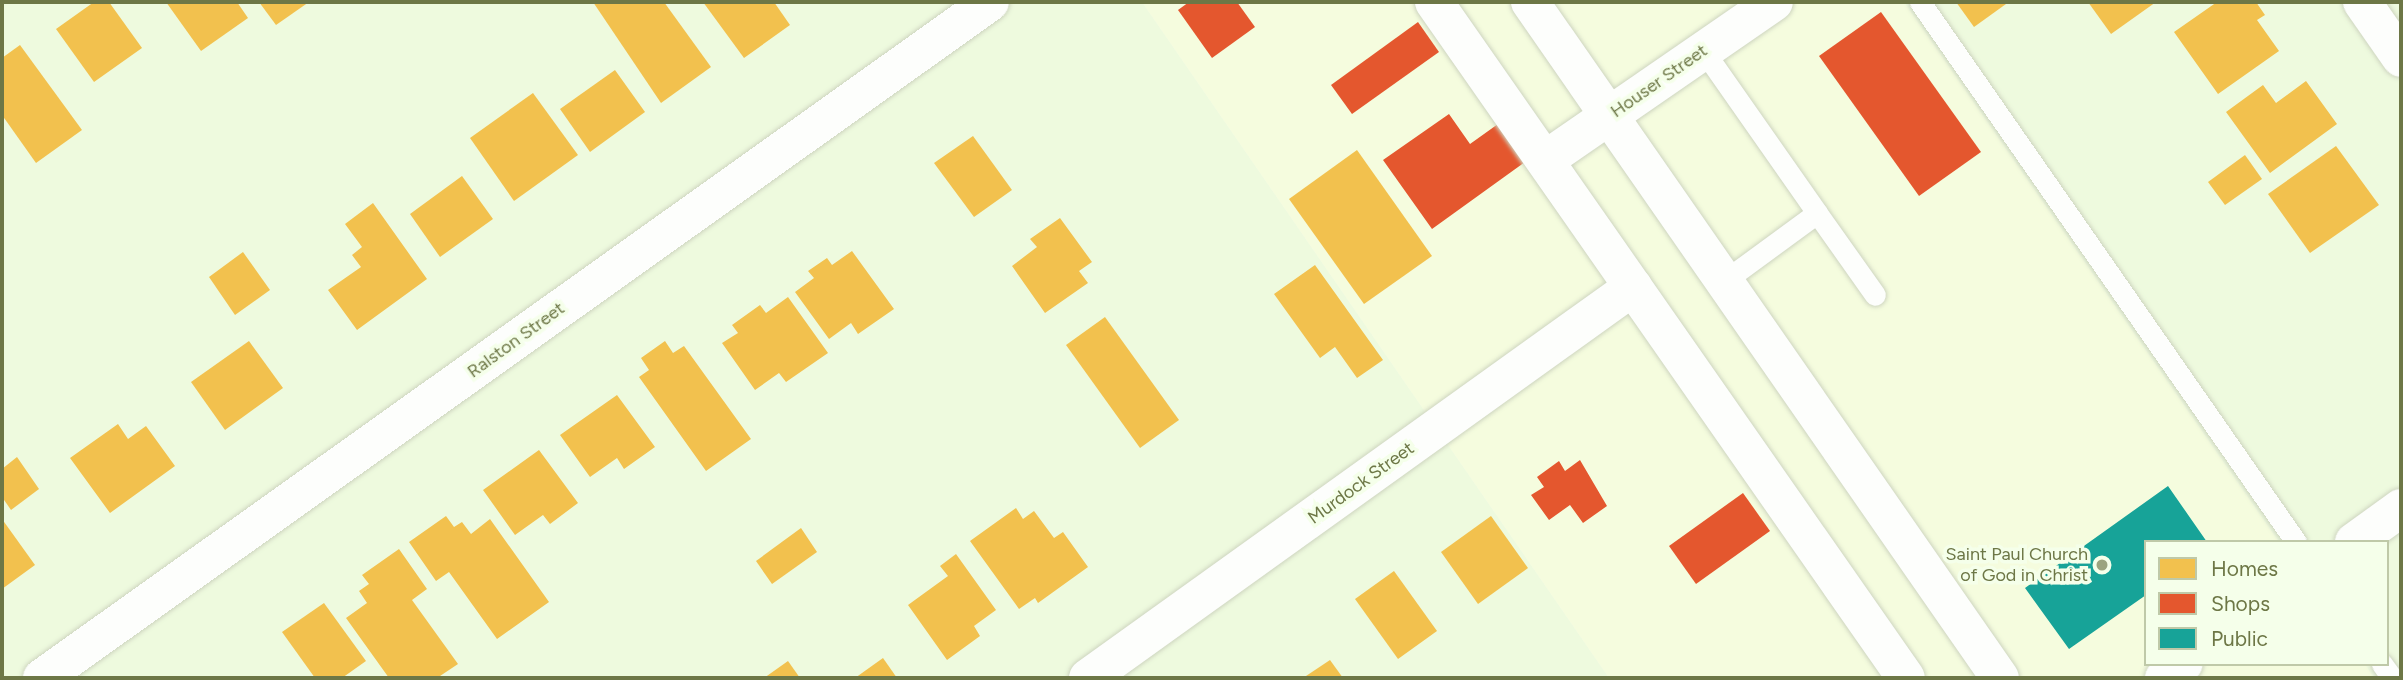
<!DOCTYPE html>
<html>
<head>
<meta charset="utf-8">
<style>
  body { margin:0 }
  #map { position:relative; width:2403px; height:680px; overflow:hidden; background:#f0f8e8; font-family:Figtree,sans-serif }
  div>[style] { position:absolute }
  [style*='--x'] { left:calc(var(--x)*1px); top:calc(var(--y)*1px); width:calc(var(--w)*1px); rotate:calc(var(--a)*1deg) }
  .residential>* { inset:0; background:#eefade }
  .commercial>* { inset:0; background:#f5fcde }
  .homes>* { inset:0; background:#f2c14e }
  .shops>* { inset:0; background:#e4572e }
  .public>* { inset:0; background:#17a398 }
  .roads { filter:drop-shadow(0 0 2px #ced5c0) drop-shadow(0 0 2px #ced5c0) }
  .service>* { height:21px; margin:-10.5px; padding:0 10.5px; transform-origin:10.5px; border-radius:10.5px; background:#fdfefc }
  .minor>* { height:38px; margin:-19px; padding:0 19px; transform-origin:19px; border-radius:19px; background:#fdfefc }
  .tertiary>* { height:38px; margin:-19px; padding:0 19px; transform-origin:19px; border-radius:19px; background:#fdfefc }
  .dots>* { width:19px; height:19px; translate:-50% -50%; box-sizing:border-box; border:4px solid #f5ffea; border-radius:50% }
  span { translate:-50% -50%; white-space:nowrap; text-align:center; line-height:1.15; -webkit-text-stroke:7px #f5ffea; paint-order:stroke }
  .street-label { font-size:18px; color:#6d7746 }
  .poi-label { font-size:18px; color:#6d7746 }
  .right { translate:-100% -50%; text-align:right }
  .frame { position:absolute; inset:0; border:4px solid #6d7746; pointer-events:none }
  .legend { position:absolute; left:2144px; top:540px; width:245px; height:126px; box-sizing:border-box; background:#f5ffea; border:2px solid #bfc9a8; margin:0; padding:9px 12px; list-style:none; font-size:21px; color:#6d7746 }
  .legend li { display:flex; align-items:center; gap:14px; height:35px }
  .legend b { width:35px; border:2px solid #bfc9a8 }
</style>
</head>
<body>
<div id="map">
  <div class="residential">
    <div style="clip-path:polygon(2px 2px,1142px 2px,1609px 678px,2px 678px)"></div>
    <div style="clip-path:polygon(1903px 2px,2401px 2px,2401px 678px,2374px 678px,2364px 664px,2387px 664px,2387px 542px,2279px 542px)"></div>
  </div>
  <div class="commercial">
    <div style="clip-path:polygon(1142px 2px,1904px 2px,2279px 542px,2146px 542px,2146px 664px,2365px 664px,2374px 678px,1609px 678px)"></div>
  </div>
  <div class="homes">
    <div style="clip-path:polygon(94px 2px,109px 2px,142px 48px,94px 82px,56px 29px)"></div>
    <div style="clip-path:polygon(166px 2px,237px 2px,248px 18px,201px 51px)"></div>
    <div style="clip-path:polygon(259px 2px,309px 2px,276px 25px)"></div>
    <div style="clip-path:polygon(593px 2px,664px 2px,711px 67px,661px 103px)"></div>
    <div style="clip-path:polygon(703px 2px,774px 2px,790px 25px,744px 58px)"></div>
    <div style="clip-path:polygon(1956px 2px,2004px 2px,2006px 4px,1974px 27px)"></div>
    <div style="clip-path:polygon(2088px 2px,2156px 2px,2111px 34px)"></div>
    <div style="clip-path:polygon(2217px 2px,2256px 2px,2265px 15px,2257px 20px,2279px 51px,2218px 94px,2174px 32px)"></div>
    <div style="clip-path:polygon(20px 45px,82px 130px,36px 163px,2px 115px,2px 58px)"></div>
    <div style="clip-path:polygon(615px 70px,645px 112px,590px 152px,560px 109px)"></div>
    <div style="clip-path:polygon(2306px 81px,2337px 124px,2270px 173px,2226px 112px,2263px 85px,2276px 103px)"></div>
    <div style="clip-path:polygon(533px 93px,578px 155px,514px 201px,470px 138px)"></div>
    <div style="clip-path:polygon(973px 136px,1012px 190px,974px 217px,934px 163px)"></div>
    <div style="clip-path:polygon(2336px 146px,2379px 205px,2310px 253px,2268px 194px)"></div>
    <div style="clip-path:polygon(1357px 150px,1432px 256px,1364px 304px,1289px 199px)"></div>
    <div style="clip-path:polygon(2245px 155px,2262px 179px,2225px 205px,2208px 182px)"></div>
    <div style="clip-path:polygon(462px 176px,493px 219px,440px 257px,410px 214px)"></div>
    <div style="clip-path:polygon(373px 203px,427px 279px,357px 330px,328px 290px,361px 267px,352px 255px,362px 247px,345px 224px)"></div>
    <div style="clip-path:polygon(1060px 218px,1092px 262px,1079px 271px,1088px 283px,1045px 313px,1012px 266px,1037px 247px,1030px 239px)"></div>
    <div style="clip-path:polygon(852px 251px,894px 309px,858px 334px,851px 323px,829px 339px,795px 292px,814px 278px,808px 271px,827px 258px,832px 265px)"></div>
    <div style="clip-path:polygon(243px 252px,270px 290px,235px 315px,209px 277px)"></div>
    <div style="clip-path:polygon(1315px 265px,1383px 360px,1357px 378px,1335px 347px,1320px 358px,1274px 294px)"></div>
    <div style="clip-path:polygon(788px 297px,828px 353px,786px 382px,779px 373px,755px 390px,722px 343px,738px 333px,732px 325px,760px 305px,766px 313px)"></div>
    <div style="clip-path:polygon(1105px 317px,1179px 420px,1140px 448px,1066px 345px)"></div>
    <div style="clip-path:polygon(249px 341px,283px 388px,225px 430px,191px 382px)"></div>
    <div style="clip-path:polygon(665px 341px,673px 353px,684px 346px,751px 439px,706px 471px,639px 377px,649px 370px,641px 358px)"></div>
    <div style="clip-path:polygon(617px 395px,655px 447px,624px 469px,617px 458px,590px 477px,560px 435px)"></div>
    <div style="clip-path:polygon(118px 424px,128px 439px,146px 426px,175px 466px,110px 513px,70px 458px)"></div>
    <div style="clip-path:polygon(539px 450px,578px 503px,550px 524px,543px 515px,515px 535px,483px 490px)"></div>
    <div style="clip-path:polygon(17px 457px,39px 489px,11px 510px,2px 497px,2px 469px)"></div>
    <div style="clip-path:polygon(1016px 508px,1023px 519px,1034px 511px,1054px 538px,1063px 532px,1088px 567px,1038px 603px,1035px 598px,1019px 609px,970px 541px)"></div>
    <div style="clip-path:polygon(446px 516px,454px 527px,462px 522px,471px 534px,490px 519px,549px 602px,497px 639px,449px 572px,436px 581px,409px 542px)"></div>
    <div style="clip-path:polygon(1491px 516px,1528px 568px,1478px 604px,1441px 552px)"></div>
    <div style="clip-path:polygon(2px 519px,35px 565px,2px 589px)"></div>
    <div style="clip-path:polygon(801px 528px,817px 552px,772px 584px,756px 561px)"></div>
    <div style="clip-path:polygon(399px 549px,427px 589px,412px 600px,458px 664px,437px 678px,389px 678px,346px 618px,367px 603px,359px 591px,369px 584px,362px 575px)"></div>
    <div style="clip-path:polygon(956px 554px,996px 610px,974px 626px,980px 636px,947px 660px,908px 605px,948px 576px,940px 566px)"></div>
    <div style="clip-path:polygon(1394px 571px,1437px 631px,1398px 659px,1355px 599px)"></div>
    <div style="clip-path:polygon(324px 603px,366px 661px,342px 678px,315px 678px,282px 632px)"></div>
    <div style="clip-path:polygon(883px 658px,897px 678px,855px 678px)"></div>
    <div style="clip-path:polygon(1330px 660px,1343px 678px,1303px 678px)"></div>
    <div style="clip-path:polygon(788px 661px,800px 678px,764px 678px)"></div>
  </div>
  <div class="shops">
    <div style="clip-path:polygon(1189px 2px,1237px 2px,1255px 27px,1212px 58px,1178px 10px)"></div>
    <div style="clip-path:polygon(1881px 12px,1981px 152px,1919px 196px,1819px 56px)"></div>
    <div style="clip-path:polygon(1418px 22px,1439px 52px,1352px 114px,1331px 85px)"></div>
    <div style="clip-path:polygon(1449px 114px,1470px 144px,1498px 124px,1525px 162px,1432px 229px,1383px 160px)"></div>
    <div style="clip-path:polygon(1580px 460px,1607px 506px,1583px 523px,1570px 505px,1549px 520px,1531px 495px,1544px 487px,1537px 477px,1559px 461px,1565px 471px)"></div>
    <div style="clip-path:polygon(1743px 493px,1770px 531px,1696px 584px,1669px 546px)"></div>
  </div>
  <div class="public">
    <div style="clip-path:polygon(2168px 486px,2207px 542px,2146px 542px,2146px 595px,2069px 649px,2025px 588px)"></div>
  </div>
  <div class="roads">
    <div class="service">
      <div style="--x:1920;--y:2;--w:658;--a:55.15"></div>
      <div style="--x:1703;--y:50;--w:199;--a:55"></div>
      <div style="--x:1817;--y:213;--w:115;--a:143.8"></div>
      <div style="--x:1817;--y:213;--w:100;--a:54.7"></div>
      <div style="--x:2382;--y:664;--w:17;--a:54"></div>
    </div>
    <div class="minor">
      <div style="--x:2362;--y:2;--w:68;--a:55.1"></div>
      <div style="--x:1545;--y:160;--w:278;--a:-34.6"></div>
      <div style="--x:42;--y:678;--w:1164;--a:-35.49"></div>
      <div style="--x:1088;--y:678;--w:671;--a:-35.66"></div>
    </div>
    <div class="tertiary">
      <div style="--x:1434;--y:2;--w:824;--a:55.08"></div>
      <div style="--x:1530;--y:2;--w:823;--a:55.19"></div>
      <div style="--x:2354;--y:542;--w:58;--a:-35.9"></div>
      <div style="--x:2164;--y:678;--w:24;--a:-36"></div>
    </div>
  </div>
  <div class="dots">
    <div style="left:2102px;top:565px;background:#9ba47f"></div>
  </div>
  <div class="street-label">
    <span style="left:1659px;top:81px;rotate:-35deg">Houser Street</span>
    <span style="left:516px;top:340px;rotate:-36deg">Ralston Street</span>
    <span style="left:1361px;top:483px;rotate:-36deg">Murdock Street</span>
  </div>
  <div class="poi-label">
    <span class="right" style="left:2088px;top:565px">Saint Paul Church<br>of God in Christ</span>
  </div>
  <div class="frame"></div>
  <ul class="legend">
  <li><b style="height:19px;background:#f2c14e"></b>Homes</li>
  <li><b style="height:19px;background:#e4572e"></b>Shops</li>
  <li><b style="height:19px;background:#17a398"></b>Public</li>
  </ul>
</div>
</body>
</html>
